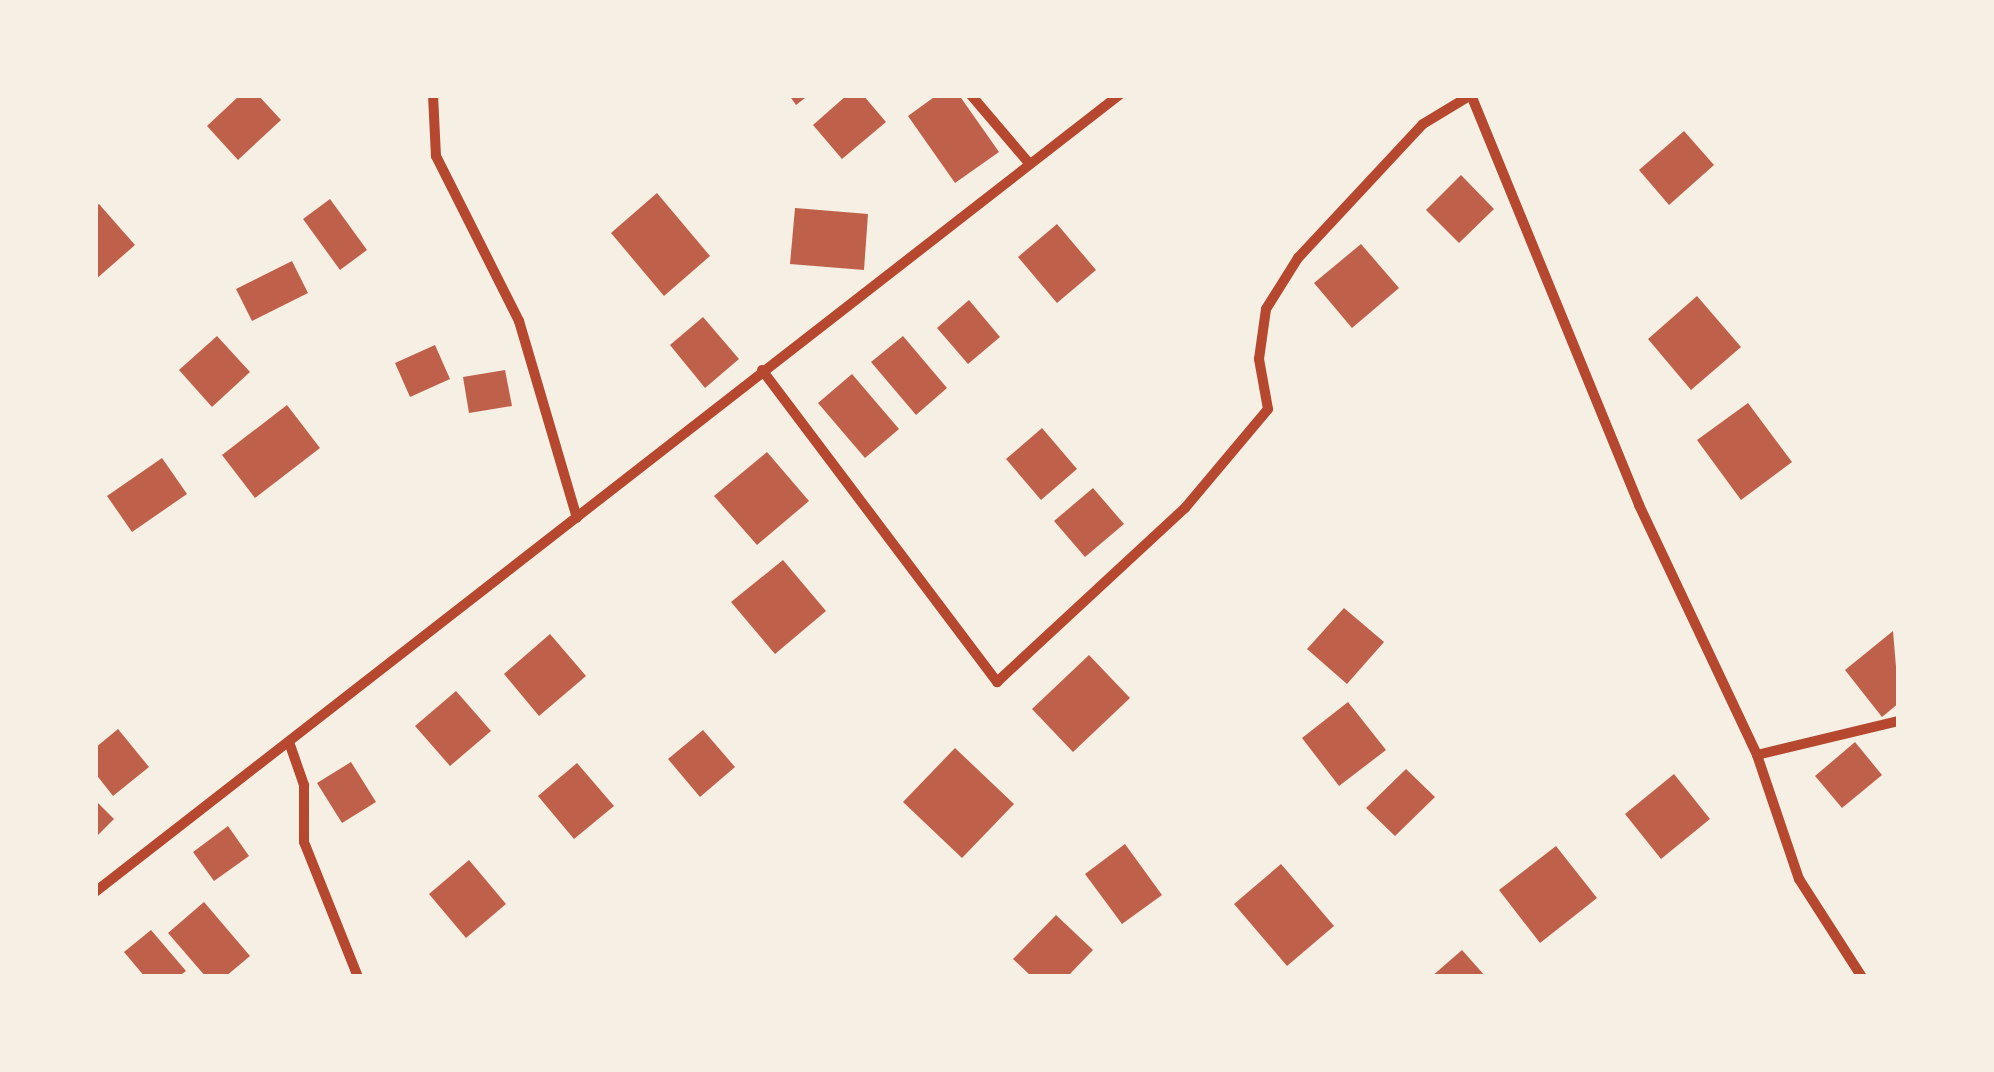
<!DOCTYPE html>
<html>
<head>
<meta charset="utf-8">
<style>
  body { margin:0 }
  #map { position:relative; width:1994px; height:1072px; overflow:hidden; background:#f6efe4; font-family:"Source Serif 4",serif }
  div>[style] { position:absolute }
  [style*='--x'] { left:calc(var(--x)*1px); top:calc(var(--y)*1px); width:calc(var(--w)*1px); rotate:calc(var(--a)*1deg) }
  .building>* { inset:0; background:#bf614a }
  .minor>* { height:10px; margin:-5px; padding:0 5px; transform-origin:5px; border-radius:5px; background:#b5482f }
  span { translate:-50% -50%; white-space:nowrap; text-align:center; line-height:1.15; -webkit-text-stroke:10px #f6efe4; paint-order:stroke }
  .frame { position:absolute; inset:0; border:98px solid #f6efe4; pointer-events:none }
</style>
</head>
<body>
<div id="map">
  <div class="building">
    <div style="clip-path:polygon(240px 95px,258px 95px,281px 120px,238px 160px,207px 126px)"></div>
    <div style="clip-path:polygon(789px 95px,809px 95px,796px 105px)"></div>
    <div style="clip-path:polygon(847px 95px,863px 95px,886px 122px,842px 159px,813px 125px)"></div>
    <div style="clip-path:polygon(937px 95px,959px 95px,999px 152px,955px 183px,908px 116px)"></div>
    <div style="clip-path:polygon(1684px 131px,1714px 165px,1669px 205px,1639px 170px)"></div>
    <div style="clip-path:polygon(1461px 175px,1494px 209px,1459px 243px,1426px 210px)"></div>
    <div style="clip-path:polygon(657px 193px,710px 256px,664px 296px,611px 233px)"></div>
    <div style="clip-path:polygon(330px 199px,367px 250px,340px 270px,303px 219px)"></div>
    <div style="clip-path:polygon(99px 204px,135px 245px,95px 280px,95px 207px)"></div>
    <div style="clip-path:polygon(795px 208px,868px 214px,864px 270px,790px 264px)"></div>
    <div style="clip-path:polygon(1057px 224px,1096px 270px,1057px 303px,1018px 257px)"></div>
    <div style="clip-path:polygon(1361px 244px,1399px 288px,1352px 328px,1314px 283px)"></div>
    <div style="clip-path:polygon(292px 261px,308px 293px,252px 321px,236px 289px)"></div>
    <div style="clip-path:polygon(1697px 296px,1741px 347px,1691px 390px,1648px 339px)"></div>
    <div style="clip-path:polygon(969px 300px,1000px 337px,968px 364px,937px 328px)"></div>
    <div style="clip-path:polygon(703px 317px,739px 359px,705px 388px,670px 345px)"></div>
    <div style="clip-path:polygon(217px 336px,250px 372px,212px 407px,179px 370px)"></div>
    <div style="clip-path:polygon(903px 336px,947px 388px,916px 415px,871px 362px)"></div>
    <div style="clip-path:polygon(435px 345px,450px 379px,410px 397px,395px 363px)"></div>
    <div style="clip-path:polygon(505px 370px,512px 406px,469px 413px,463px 377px)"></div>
    <div style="clip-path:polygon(852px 374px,899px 429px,865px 458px,818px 403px)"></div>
    <div style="clip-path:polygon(1748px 403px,1792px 462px,1741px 500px,1697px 440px)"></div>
    <div style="clip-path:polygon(287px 405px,320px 448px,255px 498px,222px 455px)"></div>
    <div style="clip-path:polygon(1042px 428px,1077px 469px,1041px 500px,1006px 459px)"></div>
    <div style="clip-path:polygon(767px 452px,809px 501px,757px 545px,714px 496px)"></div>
    <div style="clip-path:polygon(162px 458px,187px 494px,132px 532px,107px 496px)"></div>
    <div style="clip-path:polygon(1093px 488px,1124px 524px,1085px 557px,1054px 521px)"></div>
    <div style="clip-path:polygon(783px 560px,826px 611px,775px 654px,731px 602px)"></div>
    <div style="clip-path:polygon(1344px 608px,1384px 642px,1347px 684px,1307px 649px)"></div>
    <div style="clip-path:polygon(1893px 631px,1899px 703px,1882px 717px,1845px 670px)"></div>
    <div style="clip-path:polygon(550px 634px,586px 676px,539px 716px,504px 674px)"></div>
    <div style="clip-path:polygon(1089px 655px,1130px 698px,1073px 752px,1032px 709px)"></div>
    <div style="clip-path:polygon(456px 691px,491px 731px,450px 766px,415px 726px)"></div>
    <div style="clip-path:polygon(1348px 702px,1386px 750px,1339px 786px,1302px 738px)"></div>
    <div style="clip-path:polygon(118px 729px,149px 767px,113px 796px,95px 773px,95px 748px)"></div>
    <div style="clip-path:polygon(703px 730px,735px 767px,700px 797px,668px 759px)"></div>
    <div style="clip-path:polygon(1855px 742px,1882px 775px,1842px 808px,1815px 776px)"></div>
    <div style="clip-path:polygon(955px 748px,1014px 804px,962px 858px,903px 802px)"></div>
    <div style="clip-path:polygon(351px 762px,376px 802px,342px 823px,317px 783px)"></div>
    <div style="clip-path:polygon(577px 763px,614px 806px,574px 839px,538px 796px)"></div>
    <div style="clip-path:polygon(1406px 769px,1435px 797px,1395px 836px,1366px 808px)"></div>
    <div style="clip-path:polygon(1674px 774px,1710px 819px,1661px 859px,1625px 814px)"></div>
    <div style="clip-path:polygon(95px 800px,114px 819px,95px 838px)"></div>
    <div style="clip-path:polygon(228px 826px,249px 856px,214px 881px,193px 852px)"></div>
    <div style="clip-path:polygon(1125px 844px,1162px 895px,1122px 924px,1085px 874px)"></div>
    <div style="clip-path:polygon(1556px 846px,1597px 898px,1540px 943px,1499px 890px)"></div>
    <div style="clip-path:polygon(469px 860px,506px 904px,466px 938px,429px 894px)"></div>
    <div style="clip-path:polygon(1281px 864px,1334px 926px,1287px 966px,1234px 904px)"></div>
    <div style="clip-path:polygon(204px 902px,250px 956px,225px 977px,206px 977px,168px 933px)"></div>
    <div style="clip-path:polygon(1056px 915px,1093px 950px,1067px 977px,1032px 977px,1013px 959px)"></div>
    <div style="clip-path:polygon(151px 930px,186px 971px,178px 977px,145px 977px,124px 952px)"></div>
    <div style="clip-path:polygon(1462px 950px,1486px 977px,1431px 977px)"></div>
  </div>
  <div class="minor">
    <div style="--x:433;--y:95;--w:61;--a:87.2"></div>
    <div style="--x:436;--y:156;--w:185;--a:63.3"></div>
    <div style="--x:519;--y:321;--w:205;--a:73.6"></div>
    <div style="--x:971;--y:95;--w:88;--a:49.6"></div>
    <div style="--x:1471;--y:95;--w:443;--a:67.7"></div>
    <div style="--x:1639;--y:505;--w:276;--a:64.7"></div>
    <div style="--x:1757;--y:755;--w:131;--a:71.3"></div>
    <div style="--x:1799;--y:879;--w:117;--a:57.3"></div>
    <div style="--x:762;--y:370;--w:391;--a:53"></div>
    <div style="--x:997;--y:682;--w:256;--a:-42.8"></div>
    <div style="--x:1185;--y:508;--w:129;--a:-50"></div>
    <div style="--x:1268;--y:409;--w:51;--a:-100.2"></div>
    <div style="--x:1259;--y:359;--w:50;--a:-82"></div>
    <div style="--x:1266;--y:309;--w:60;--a:-57.9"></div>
    <div style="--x:1298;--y:258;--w:183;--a:-47"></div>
    <div style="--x:1423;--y:124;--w:56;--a:-31.1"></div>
    <div style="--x:289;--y:742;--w:46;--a:70.8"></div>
    <div style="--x:304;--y:785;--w:57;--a:90"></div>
    <div style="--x:304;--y:842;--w:145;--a:68.2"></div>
    <div style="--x:1757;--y:755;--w:146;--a:-13.5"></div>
    <div style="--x:95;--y:892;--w:1298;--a:-37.89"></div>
  </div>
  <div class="frame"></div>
</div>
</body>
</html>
